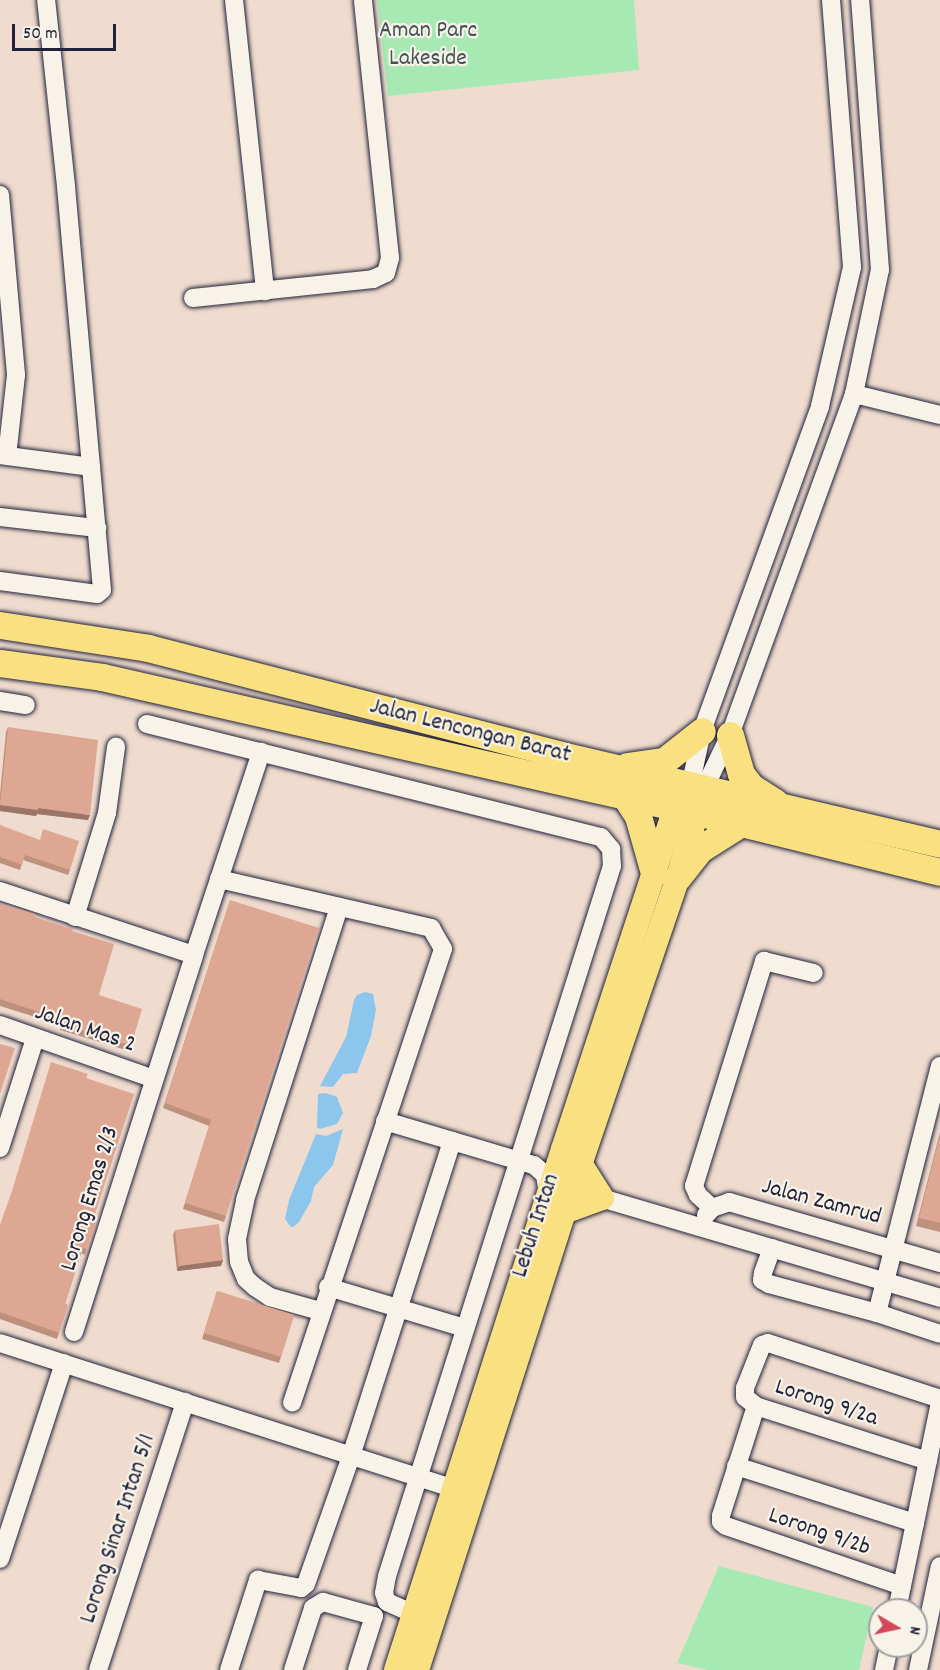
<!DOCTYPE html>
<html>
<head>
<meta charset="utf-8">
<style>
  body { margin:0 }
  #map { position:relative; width:940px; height:1670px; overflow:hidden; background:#efdcce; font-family:Dekko,sans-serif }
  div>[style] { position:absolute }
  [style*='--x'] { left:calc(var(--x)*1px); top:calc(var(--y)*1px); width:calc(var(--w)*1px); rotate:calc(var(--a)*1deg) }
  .green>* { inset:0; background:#a7e9b3 }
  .water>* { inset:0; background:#8dc6ec }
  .roads { filter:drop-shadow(0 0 2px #22223b) drop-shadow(0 0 2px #22223b) }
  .minor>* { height:18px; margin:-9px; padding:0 9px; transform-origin:9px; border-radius:9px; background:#f7f3e8 }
  .major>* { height:24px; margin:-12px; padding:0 12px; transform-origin:12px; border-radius:12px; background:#f9e181 }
  .highway>* { height:27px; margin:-13.5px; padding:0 13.5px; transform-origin:13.5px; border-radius:13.5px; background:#f9e181 }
  .wall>* { inset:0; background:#be907e }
  .shaded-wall>* { inset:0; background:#9b7567 }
  .building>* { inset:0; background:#dda793 }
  span { translate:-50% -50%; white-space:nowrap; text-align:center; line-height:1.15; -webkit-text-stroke:4.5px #f7f3e8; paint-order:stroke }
  .park-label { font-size:24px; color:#435459 }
  .street-label { font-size:24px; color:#22223b }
  .north { position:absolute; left:868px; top:1598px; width:60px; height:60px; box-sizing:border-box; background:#f7f3e8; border:2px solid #a29fa3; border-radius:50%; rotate:99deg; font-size:16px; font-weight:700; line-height:24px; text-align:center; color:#22223b }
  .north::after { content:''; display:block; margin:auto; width:21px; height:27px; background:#d1495b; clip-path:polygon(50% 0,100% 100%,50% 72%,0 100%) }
  .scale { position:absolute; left:12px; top:24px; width:104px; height:27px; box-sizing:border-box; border:3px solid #22223b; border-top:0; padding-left:8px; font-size:18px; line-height:21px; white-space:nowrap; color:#22223b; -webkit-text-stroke:4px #f7f3e8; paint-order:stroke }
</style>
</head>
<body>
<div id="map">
  <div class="green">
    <div style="clip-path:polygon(377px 0,634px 0,639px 70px,388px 96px)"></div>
    <div style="clip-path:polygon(719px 1566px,873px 1607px,859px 1670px,708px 1670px,677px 1663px)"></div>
  </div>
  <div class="water">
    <div style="clip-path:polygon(365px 992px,373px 994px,376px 1010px,371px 1036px,357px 1073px,343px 1074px,333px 1087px,320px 1086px,346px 1037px,354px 1000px,357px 995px)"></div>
    <div style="clip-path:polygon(326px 1093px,337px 1097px,343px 1113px,337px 1124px,320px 1129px,317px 1127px,318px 1094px)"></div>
    <div style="clip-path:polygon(343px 1129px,333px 1165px,314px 1187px,311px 1201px,299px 1222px,293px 1227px,290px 1226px,285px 1219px,289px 1200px,316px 1134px,326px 1136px)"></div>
  </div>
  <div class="roads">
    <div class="minor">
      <div style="--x:234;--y:0;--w:293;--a:83.9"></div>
      <div style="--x:0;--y:195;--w:181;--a:84.9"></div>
      <div style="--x:16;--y:375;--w:81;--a:96.3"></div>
      <div style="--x:193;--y:298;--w:181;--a:-6"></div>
      <div style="--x:373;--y:279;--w:14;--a:-25"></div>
      <div style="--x:386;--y:273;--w:16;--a:-75"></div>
      <div style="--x:390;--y:258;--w:259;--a:-96"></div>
      <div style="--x:854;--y:394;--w:89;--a:13.7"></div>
      <div style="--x:0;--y:455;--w:92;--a:7.5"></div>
      <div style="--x:0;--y:517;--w:98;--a:6.5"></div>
      <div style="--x:0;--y:581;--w:98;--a:7.6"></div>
      <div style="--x:97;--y:594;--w:6;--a:-39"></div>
      <div style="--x:102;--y:590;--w:406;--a:-95.1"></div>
      <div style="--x:66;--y:186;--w:187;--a:-96.1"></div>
      <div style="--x:0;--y:701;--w:26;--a:9"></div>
      <div style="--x:147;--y:724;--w:468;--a:14"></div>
      <div style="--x:601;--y:837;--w:16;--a:50"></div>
      <div style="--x:611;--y:849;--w:17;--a:87"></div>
      <div style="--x:612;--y:866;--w:745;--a:107.58"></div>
      <div style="--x:387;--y:1576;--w:17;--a:100"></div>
      <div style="--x:384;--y:1593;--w:9;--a:72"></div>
      <div style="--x:387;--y:1602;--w:27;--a:24"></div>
      <div style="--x:690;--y:787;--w:57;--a:-77.9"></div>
      <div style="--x:702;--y:731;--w:346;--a:-70"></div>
      <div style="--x:820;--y:406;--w:143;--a:-77"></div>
      <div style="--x:852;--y:267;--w:268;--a:-94.5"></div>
      <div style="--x:704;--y:789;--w:60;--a:-64.3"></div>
      <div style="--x:730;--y:735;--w:363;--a:-70"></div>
      <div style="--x:854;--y:394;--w:127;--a:-78.2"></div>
      <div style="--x:880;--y:270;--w:271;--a:-94.2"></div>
      <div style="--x:219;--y:879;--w:218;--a:13"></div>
      <div style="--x:431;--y:928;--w:24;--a:60"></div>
      <div style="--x:443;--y:949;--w:478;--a:108.4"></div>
      <div style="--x:0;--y:891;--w:204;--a:18.3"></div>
      <div style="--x:75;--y:917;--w:109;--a:-72.9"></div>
      <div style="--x:107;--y:813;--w:67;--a:-82.2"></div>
      <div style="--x:0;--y:1025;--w:163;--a:19.3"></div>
      <div style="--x:385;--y:1121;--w:155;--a:16.5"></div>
      <div style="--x:534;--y:1165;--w:15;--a:42"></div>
      <div style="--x:545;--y:1175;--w:19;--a:81"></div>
      <div style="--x:0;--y:1148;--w:115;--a:-72.3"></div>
      <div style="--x:591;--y:1195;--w:364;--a:16.4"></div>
      <div style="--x:712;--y:1208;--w:19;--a:-137"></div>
      <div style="--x:698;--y:1195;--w:10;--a:-114"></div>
      <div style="--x:694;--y:1186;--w:236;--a:-72.7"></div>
      <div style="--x:764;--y:961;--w:51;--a:13.5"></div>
      <div style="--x:706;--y:1215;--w:9;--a:-49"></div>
      <div style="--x:712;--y:1208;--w:18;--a:-19"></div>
      <div style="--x:729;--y:1202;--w:220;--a:16.1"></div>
      <div style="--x:772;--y:1248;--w:27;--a:110"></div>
      <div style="--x:763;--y:1273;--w:7;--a:98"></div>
      <div style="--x:762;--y:1280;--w:8;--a:30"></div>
      <div style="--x:769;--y:1284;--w:112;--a:15"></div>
      <div style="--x:877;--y:1313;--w:66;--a:18.4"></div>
      <div style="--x:328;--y:1287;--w:143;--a:16.7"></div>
      <div style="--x:320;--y:1311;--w:52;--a:-164.4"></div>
      <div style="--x:270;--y:1297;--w:18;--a:-146"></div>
      <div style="--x:255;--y:1287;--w:12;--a:-138"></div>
      <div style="--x:246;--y:1279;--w:18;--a:-112"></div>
      <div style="--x:239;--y:1262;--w:23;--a:-95"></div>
      <div style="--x:237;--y:1239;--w:40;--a:-78"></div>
      <div style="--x:245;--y:1200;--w:308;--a:-72.2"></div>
      <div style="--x:877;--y:1313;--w:255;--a:-75.7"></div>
      <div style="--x:74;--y:1332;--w:396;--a:-72.3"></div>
      <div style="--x:194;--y:955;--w:214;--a:-71.7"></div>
      <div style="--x:0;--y:1343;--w:490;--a:17.8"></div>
      <div style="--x:756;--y:1406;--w:115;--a:107.7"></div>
      <div style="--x:721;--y:1516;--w:6;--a:90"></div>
      <div style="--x:721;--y:1522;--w:6;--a:39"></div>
      <div style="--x:726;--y:1526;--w:186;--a:18.8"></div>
      <div style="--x:928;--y:1461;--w:181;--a:-162.3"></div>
      <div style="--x:756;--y:1406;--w:14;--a:-141"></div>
      <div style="--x:745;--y:1397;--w:9;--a:-90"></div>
      <div style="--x:745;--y:1388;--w:46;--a:-68.4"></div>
      <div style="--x:762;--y:1345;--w:6;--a:-18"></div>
      <div style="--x:768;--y:1343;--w:181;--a:18"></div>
      <div style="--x:736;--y:1466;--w:188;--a:17.7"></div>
      <div style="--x:0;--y:1559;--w:206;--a:-71.9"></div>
      <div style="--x:897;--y:1610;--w:211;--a:-78.3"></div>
      <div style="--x:98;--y:1670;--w:282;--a:-72"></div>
      <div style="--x:229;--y:1670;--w:95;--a:-72.1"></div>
      <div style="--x:258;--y:1580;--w:44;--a:10.5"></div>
      <div style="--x:301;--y:1588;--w:6;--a:-39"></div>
      <div style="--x:306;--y:1584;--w:136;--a:-70.6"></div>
      <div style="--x:351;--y:1456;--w:331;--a:-72.2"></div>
      <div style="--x:293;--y:1670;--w:65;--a:-72.1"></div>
      <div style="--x:313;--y:1608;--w:12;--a:-31"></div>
      <div style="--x:323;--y:1602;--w:53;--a:15.4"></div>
      <div style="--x:374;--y:1616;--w:57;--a:107.5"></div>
      <div style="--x:884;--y:1670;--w:25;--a:-78"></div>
      <div style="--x:918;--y:1670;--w:106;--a:-78.1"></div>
    </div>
    <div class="major">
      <div style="--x:564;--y:1212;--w:40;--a:-20.2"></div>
      <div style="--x:602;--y:1198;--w:41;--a:-122.2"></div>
      <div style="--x:396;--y:1670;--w:547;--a:-72.23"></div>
      <div style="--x:563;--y:1149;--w:359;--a:-71.8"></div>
      <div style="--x:675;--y:808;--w:19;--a:-54"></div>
      <div style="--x:417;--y:1670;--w:481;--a:-72.2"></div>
      <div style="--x:564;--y:1212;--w:354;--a:-71.2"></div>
      <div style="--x:678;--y:877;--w:85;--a:-73.7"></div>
    </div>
    <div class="highway">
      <div style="--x:0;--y:625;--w:150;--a:8.8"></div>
      <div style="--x:148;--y:648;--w:427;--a:14.5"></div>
      <div style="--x:561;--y:755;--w:389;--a:13.2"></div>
      <div style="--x:0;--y:663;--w:103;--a:7.8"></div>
      <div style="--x:102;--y:677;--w:609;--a:12.8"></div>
      <div style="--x:696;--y:812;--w:251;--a:13.8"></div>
      <div style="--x:730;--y:735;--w:41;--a:74.2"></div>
      <div style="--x:741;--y:774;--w:16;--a:52"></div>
      <div style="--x:751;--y:787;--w:28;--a:32"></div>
      <div style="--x:627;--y:766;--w:37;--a:-8"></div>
      <div style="--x:664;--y:761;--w:48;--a:-38.3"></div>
      <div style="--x:625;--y:796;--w:24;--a:57"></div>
      <div style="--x:638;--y:816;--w:59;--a:74.3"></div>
      <div style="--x:678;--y:877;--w:36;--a:-52"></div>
      <div style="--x:700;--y:849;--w:49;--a:-32.4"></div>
    </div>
  </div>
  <div class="wall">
    <div style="clip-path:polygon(8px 727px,88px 820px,37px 814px,36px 816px,0 811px,0 794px,6px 732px)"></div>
    <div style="clip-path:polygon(0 825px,70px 870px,68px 875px,23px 860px,20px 870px,0 863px)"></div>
    <div style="clip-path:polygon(230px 900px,226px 1216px,224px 1222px,183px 1209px,209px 1126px,163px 1108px)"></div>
    <div style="clip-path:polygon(0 904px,72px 931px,99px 995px,131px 1046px,129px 1051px,60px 1030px,61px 1025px,0 1006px)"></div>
    <div style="clip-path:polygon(86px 1078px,93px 1220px,87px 1249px,85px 1255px,81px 1253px,65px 1304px,68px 1305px,57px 1339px,0 1319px,0 1225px)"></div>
    <div style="clip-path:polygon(940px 1132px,940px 1232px,916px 1226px)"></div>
    <div style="clip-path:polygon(175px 1230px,223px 1260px,221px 1266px,177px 1271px,173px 1235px)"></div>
    <div style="clip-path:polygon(217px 1291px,294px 1315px,279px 1363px,202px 1339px)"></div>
  </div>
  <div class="shaded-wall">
    <div style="clip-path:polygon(0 805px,38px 808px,90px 815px,88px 820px,37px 814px,36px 816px,0 811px)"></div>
    <div style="clip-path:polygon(223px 1260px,221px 1266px,177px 1271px,179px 1266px)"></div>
  </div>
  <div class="building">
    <div style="clip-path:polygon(8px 727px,98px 740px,90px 815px,38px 808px,38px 810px,0 805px)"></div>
    <div style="clip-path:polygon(0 825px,40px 840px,43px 829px,79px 841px,70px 870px,25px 855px,22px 865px,0 857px)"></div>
    <div style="clip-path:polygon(230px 900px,319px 928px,226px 1216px,185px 1203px,211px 1120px,165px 1103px)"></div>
    <div style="clip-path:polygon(0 904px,35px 914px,34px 917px,73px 929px,72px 931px,114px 944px,99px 995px,142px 1009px,131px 1046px,62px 1024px,63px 1020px,0 999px)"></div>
    <div style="clip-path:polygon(0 1044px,15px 1048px,0 1094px)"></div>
    <div style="clip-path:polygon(51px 1062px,88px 1074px,86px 1078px,134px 1094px,93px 1220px,97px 1221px,87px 1249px,83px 1248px,65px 1304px,68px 1305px,59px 1333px,0 1312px,0 1225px,12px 1191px)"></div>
    <div style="clip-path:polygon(940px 1135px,940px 1223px,919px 1218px)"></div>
    <div style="clip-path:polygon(219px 1224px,223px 1260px,179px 1266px,175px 1230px)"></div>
    <div style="clip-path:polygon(217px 1291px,294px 1315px,281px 1357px,204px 1333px)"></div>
  </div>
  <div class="park-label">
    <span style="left:428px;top:46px">Aman Parc<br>Lakeside</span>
  </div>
  <div class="street-label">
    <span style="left:470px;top:732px;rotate:14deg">Jalan Lencongan Barat</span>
    <span style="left:85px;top:1030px;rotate:19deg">Jalan Mas 2</span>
    <span style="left:91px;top:1199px;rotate:-73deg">Lorong Emas 2/3</span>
    <span style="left:821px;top:1203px;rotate:15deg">Jalan Zamrud</span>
    <span style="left:537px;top:1226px;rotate:-72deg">Lebuh Intan</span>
    <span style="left:826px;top:1404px;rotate:18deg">Lorong 9/2a</span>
    <span style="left:119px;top:1529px;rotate:-72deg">Lorong Sinar Intan 5/1</span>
    <span style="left:819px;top:1533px;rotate:19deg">Lorong 9/2b</span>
  </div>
  <div class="north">N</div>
  <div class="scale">50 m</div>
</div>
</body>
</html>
